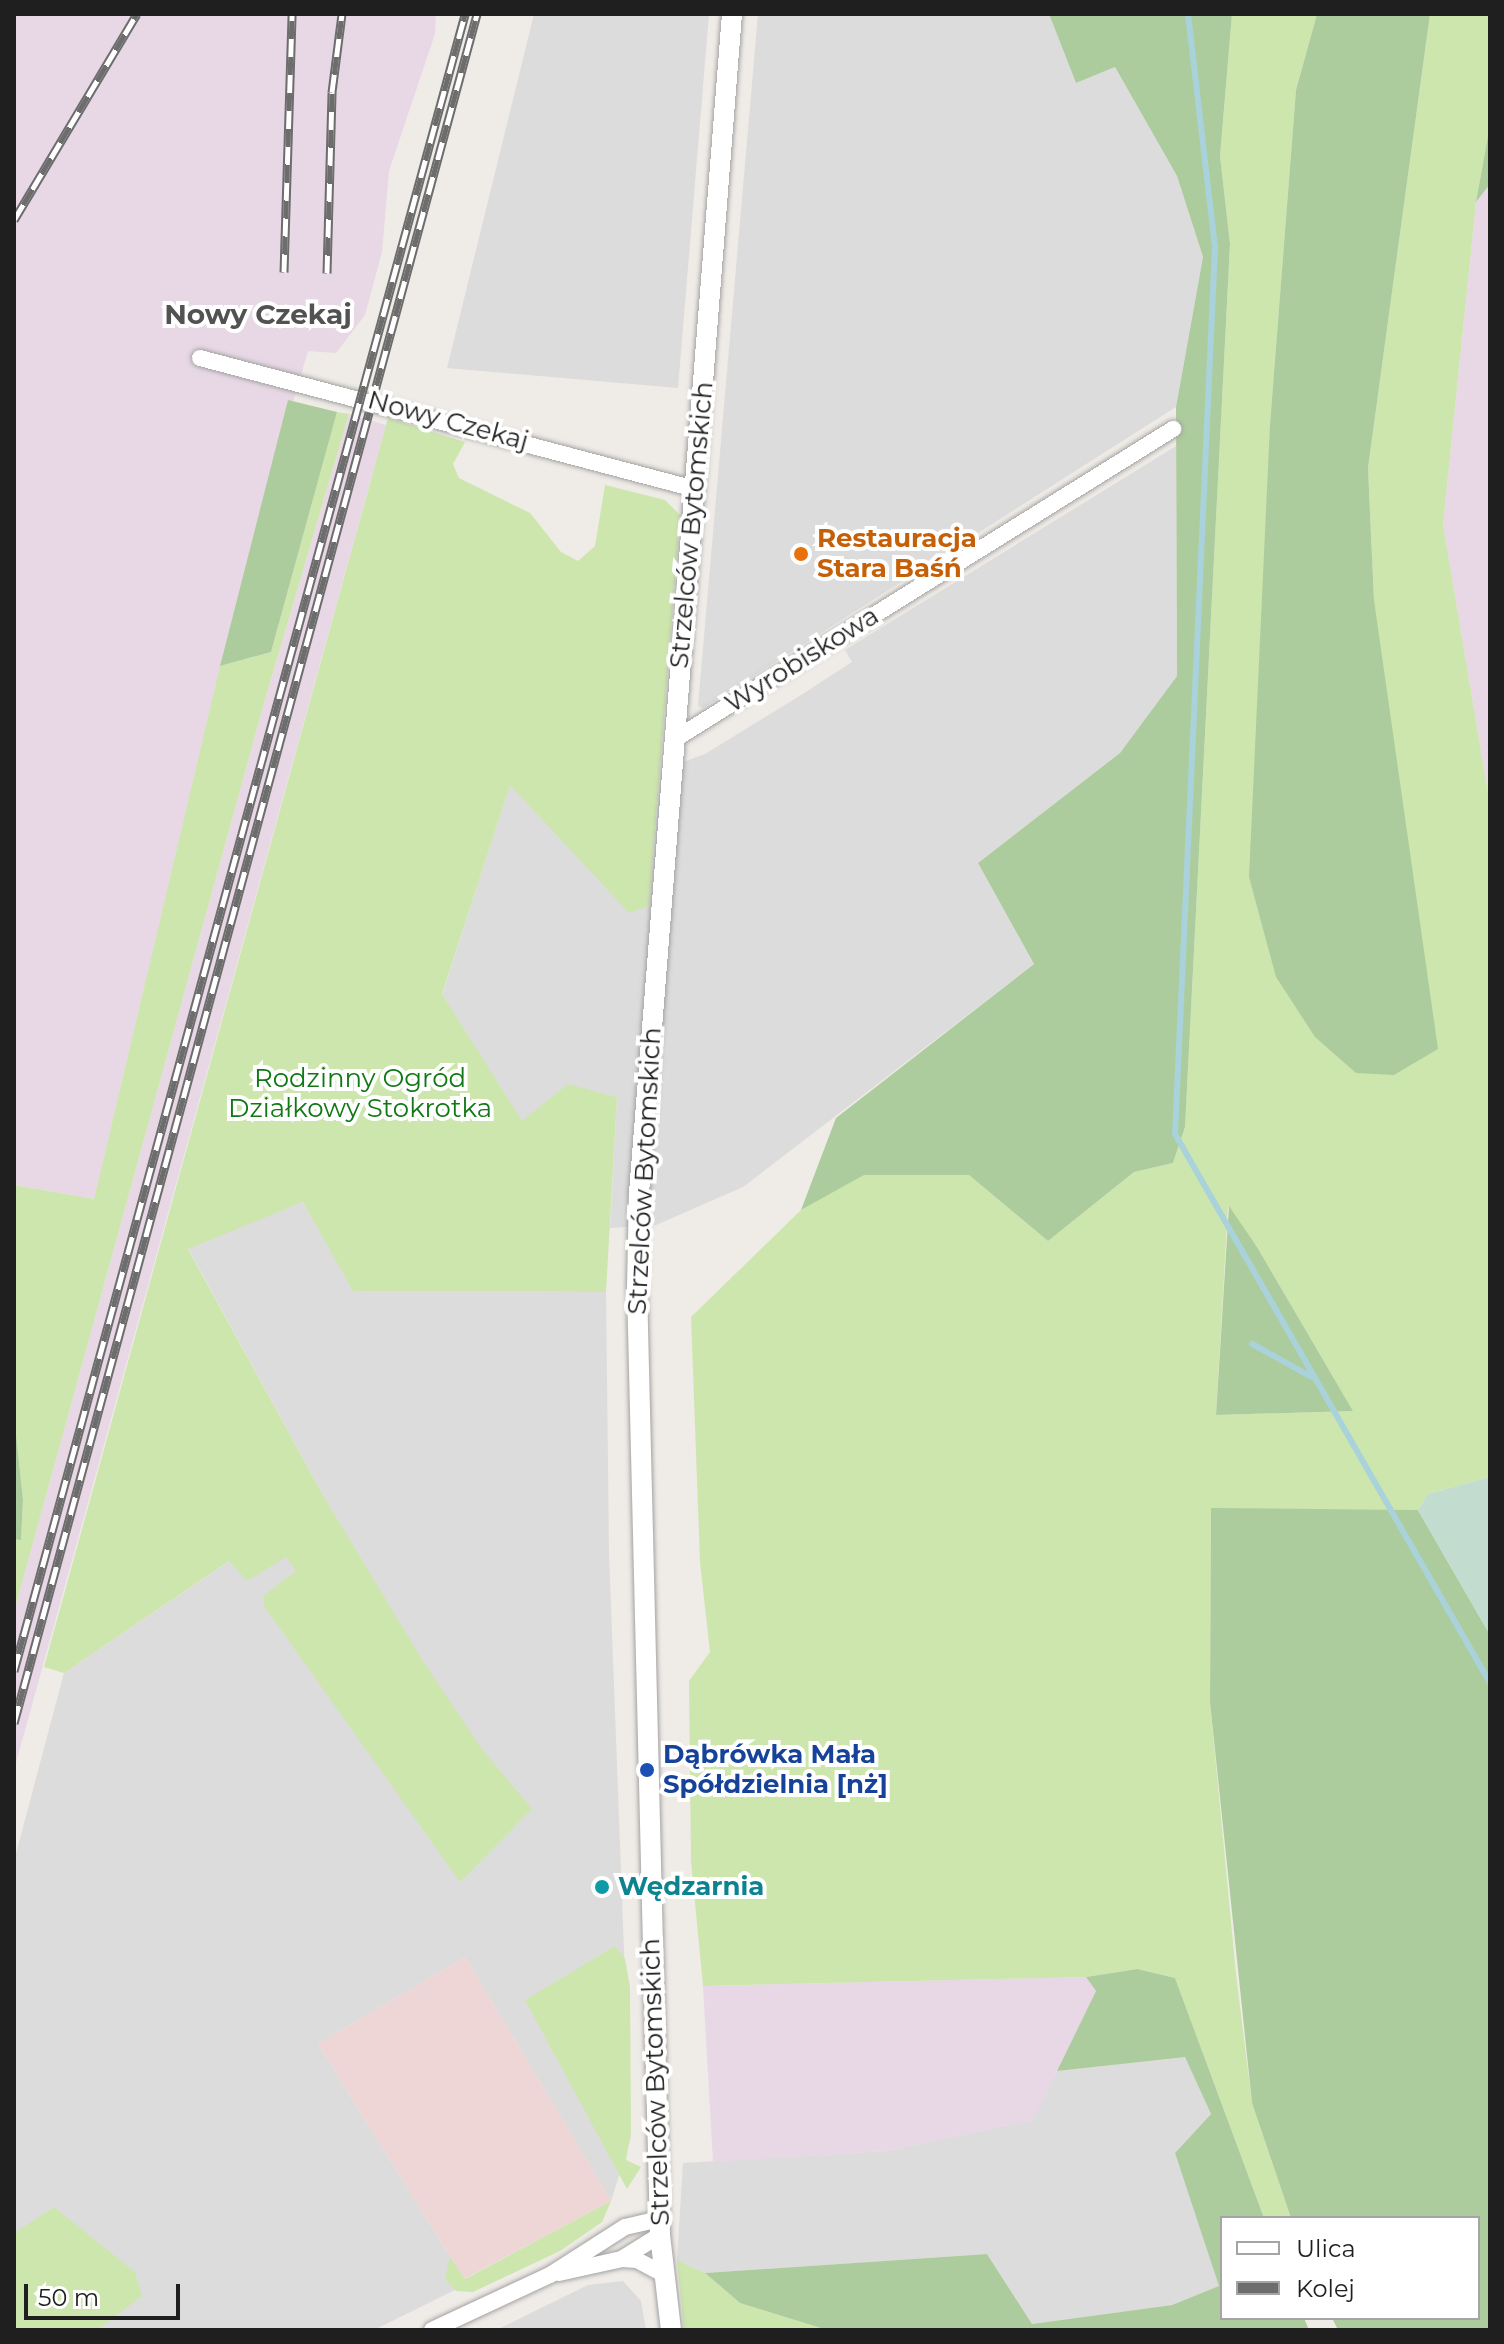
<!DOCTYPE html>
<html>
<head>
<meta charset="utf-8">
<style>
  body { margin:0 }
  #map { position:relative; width:1504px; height:2344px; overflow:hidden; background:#efebe6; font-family:Montserrat,sans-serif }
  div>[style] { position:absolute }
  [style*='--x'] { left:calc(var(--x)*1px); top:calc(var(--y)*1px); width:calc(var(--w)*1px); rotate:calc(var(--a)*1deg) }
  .residential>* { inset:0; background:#dddcdc }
  .commercial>* { inset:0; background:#efd6d6 }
  .industrial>* { inset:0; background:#e8d8e6 }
  .grass>* { inset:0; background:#cde6ae }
  .forest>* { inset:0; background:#adcc9d }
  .wetland>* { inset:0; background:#c3dcd0 }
  .stream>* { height:6px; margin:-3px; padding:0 3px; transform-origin:3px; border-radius:3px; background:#a9d2da }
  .roads { filter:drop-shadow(0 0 2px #a3a3a3) drop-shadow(0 0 2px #a3a3a3) }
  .minor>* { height:16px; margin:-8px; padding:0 8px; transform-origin:8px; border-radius:8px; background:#fff }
  .tertiary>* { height:20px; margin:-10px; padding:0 10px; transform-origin:10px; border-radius:10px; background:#fff }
  .rail>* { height:9px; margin-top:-4.5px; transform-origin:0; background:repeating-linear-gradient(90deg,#fff 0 18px,#6d6d6d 0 36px); box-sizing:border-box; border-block:2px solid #6d6d6d }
  .dots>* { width:22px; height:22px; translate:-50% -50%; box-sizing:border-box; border:4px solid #fff; border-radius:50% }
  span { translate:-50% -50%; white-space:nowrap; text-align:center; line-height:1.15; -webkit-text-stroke:8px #fff; paint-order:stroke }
  .street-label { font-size:26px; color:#1f1f1f }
  .food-label { font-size:26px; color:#c56008; font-weight:700 }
  .left { translate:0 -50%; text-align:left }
  .park-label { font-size:26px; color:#127815 }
  .transit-label { font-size:26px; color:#164399; font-weight:700 }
  .culture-label { font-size:26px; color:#0d838f; font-weight:700 }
  .neighbourhood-label { font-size:28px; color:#525252; font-weight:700 }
  .frame { position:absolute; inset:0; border:16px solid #1f1f1f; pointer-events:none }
  .legend { position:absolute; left:1220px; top:2216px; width:260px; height:104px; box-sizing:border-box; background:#fff; border:2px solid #a5a5a5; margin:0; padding:10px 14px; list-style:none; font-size:24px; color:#1f1f1f }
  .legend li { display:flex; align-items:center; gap:16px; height:40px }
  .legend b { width:40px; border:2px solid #a5a5a5 }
  .scale { position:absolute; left:24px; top:2284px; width:156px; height:36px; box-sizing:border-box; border:4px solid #1f1f1f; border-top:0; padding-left:10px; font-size:24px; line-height:28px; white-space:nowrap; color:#1f1f1f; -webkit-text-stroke:6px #fff; paint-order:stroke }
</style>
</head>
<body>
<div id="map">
  <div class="residential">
    <div style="clip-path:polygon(534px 14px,709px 14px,678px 388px,447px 368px)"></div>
    <div style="clip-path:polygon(758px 14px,1049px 14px,1076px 83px,1115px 67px,1177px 176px,1203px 257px,1176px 407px,703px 708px,698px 706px)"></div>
    <div style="clip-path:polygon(1176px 446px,1177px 676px,1120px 753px,978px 863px,1034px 964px,743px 1187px,656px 1225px,610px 1228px,617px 1097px,568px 1085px,522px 1122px,442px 995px,510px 784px,629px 912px,649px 906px,661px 770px,705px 754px,798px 697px,852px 662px,845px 650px)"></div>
    <div style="clip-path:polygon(303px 1202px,354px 1291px,606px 1292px,609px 1552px,631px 2137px,611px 2201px,465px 1957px,318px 2044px,467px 2284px,374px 2330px,14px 2330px,14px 1861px,64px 1673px,324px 1497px,188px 1248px)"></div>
    <div style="clip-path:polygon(1185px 2056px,1211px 2114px,1175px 2153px,1220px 2286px,1172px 2305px,1032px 2324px,987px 2254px,705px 2273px,677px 2260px,683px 2163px,885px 2151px,1032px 2120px,1057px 2071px)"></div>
    <div style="clip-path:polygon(623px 2281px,641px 2301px,646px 2330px,496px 2330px,588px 2285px)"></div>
  </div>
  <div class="commercial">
    <div style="clip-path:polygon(465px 1957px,611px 2201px,464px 2279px,318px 2044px)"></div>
  </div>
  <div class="industrial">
    <div style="clip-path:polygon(14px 14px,436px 14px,435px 34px,389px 171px,382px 252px,365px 315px,336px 353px,308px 351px,293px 402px,289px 401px,224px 650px,94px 1199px,14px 1185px)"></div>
    <div style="clip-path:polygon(1490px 184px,1490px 804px,1443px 525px,1476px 202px)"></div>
    <div style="clip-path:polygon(349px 414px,386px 425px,14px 1770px,14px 1612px,264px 703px)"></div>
    <div style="clip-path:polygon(1086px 1977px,1096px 1991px,1033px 2120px,885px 2151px,713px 2162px,703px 1986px)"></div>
  </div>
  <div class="grass">
    <div style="clip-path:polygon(evenodd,1232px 14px,1317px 14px,1296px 90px,1270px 424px,1374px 599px,1368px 468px,1430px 14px,1490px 14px,1490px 125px,1476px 202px,1443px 525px,1490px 804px,1490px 1477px,1428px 1494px,1418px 1510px,1211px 1509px,1210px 1702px,1236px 1974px,1252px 2103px,1291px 2218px,1264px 2218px,1175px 1978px,1136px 1969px,1086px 1977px,703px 1986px,691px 1861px,689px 1681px,710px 1652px,700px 1562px,691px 1317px,801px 1210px,863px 1175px,969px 1175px,1048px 1241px,1134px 1172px,1173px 1163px,1185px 1127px,1230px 244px,1220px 156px,1232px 14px,1228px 1207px,1257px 1247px,1353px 1411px,1216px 1415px,1228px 1207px)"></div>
    <div style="clip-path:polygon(337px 412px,349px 414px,264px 703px,14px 1612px,14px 1539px,21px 1539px,23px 1500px,14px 1415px,14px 1185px,94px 1199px,220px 666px,271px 652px)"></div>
    <div style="clip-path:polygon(388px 418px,465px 442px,453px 464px,459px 478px,530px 513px,561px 552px,578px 561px,595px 546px,605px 485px,665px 500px,680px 515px,649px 906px,629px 913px,510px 785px,442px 994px,522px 1121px,568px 1084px,617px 1097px,606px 1292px,353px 1291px,303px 1202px,188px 1249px,324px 1497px,423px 1661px,482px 1749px,532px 1809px,460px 1882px,264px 1606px,264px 1595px,296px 1571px,286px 1557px,247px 1581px,229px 1561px,64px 1673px,44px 1667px)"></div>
    <div style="clip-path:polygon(615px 1946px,625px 1959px,630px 1987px,631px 2131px,626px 2160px,641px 2167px,627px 2189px,525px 2000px)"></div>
    <div style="clip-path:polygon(611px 2201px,602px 2222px,560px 2251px,473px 2292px,456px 2291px,445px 2279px,450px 2257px,465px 2279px)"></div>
    <div style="clip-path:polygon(54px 2207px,135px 2272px,142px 2296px,97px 2330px,14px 2330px,14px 2233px)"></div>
    <div style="clip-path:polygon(677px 2260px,705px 2273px,740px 2303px,827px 2330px,684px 2330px)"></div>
  </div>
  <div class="forest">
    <div style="clip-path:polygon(1049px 14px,1232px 14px,1220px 156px,1230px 244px,1185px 1127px,1173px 1163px,1134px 1172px,1048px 1241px,969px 1175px,864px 1175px,801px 1210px,836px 1118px,1034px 964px,978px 863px,1120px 753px,1177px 676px,1176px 407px,1203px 257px,1177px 176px,1115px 67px,1076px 83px)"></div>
    <div style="clip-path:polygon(1317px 14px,1430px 14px,1368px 468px,1374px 600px,1438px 1049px,1394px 1075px,1356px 1073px,1315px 1037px,1276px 977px,1249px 877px,1270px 424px,1296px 90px)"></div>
    <div style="clip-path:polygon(1490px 125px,1490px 184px,1476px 202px)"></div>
    <div style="clip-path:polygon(288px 400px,337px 412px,271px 652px,220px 666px)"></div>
    <div style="clip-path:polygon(1229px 1206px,1257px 1247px,1353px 1411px,1216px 1415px)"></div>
    <div style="clip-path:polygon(14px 1415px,23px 1500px,21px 1540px,14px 1539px)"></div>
    <div style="clip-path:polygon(1211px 1508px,1418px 1510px,1490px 1635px,1490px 2330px,1338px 2330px,1332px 2318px,1478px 2318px,1478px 2218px,1291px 2218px,1252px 2103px,1210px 1702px)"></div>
    <div style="clip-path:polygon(1137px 1969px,1175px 1978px,1264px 2218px,1222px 2218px,1222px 2318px,1304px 2318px,1309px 2330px,827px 2330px,740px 2303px,705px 2273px,987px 2254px,1032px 2324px,1172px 2305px,1219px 2286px,1175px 2153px,1211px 2114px,1185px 2057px,1057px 2071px,1096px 1991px,1086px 1977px)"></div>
  </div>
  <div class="wetland">
    <div style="clip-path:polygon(1490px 1477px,1490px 1635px,1418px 1510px,1428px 1494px)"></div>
  </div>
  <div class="stream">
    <div style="--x:1188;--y:14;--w:235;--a:83.4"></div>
    <div style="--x:1215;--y:247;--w:888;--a:92.58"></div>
    <div style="--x:1175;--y:1134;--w:633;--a:60.15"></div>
    <div style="--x:1252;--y:1344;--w:68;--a:28.8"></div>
  </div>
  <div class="roads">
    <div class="minor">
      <div style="--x:200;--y:358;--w:512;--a:14.82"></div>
      <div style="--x:675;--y:739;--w:587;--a:-31.9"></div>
      <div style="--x:623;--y:2258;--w:44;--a:-31.9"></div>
      <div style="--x:559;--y:2273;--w:65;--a:-12.5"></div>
      <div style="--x:622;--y:2259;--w:15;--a:4"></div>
      <div style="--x:637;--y:2260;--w:30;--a:28"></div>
      <div style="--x:432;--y:2330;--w:130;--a:-25"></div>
      <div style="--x:550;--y:2275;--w:89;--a:-32.6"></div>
      <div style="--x:625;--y:2227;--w:36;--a:-13"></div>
    </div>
    <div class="tertiary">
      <div style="--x:671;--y:2330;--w:96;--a:-96.6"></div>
      <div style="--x:660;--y:2235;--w:947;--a:-91.39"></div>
      <div style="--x:637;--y:1288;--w:95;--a:-88.8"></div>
      <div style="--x:639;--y:1193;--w:1183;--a:-85.49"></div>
    </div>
  </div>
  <div class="rail">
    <div style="--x:14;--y:220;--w:240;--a:-59.2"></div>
    <div style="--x:284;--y:272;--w:258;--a:-88.2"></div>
    <div style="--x:327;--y:273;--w:181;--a:-88.4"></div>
    <div style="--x:332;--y:92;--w:79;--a:-82.7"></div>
    <div style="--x:14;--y:1671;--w:1717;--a:-74.77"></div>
    <div style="--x:14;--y:1723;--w:1771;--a:-74.84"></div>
  </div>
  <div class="dots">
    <div style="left:801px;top:554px;background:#e8710a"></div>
    <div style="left:647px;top:1770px;background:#1a4fb4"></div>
    <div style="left:602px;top:1887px;background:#0f9aa8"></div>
  </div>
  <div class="street-label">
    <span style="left:448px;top:421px;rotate:15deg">Nowy Czekaj</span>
    <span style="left:692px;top:525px;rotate:-85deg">Strzelców Bytomskich</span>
    <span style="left:802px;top:660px;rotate:-32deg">Wyrobiskowa</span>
    <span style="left:645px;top:1171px;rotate:-87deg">Strzelców Bytomskich</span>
    <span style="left:656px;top:2082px;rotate:-92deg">Strzelców Bytomskich</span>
  </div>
  <div class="food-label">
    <span class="left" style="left:817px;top:554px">Restauracja<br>Stara Baśń</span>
  </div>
  <div class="park-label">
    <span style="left:360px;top:1094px">Rodzinny Ogród<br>Działkowy Stokrotka</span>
  </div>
  <div class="transit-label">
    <span class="left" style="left:663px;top:1770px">Dąbrówka Mała<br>Spółdzielnia [nż]</span>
  </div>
  <div class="culture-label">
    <span class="left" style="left:618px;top:1887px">Wędzarnia</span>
  </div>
  <div class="neighbourhood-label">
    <span style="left:258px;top:314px">Nowy Czekaj</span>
  </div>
  <div class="frame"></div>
  <ul class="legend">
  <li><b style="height:10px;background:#fff"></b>Ulica</li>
  <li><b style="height:10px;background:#6d6d6d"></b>Kolej</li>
  </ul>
  <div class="scale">50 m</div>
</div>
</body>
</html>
